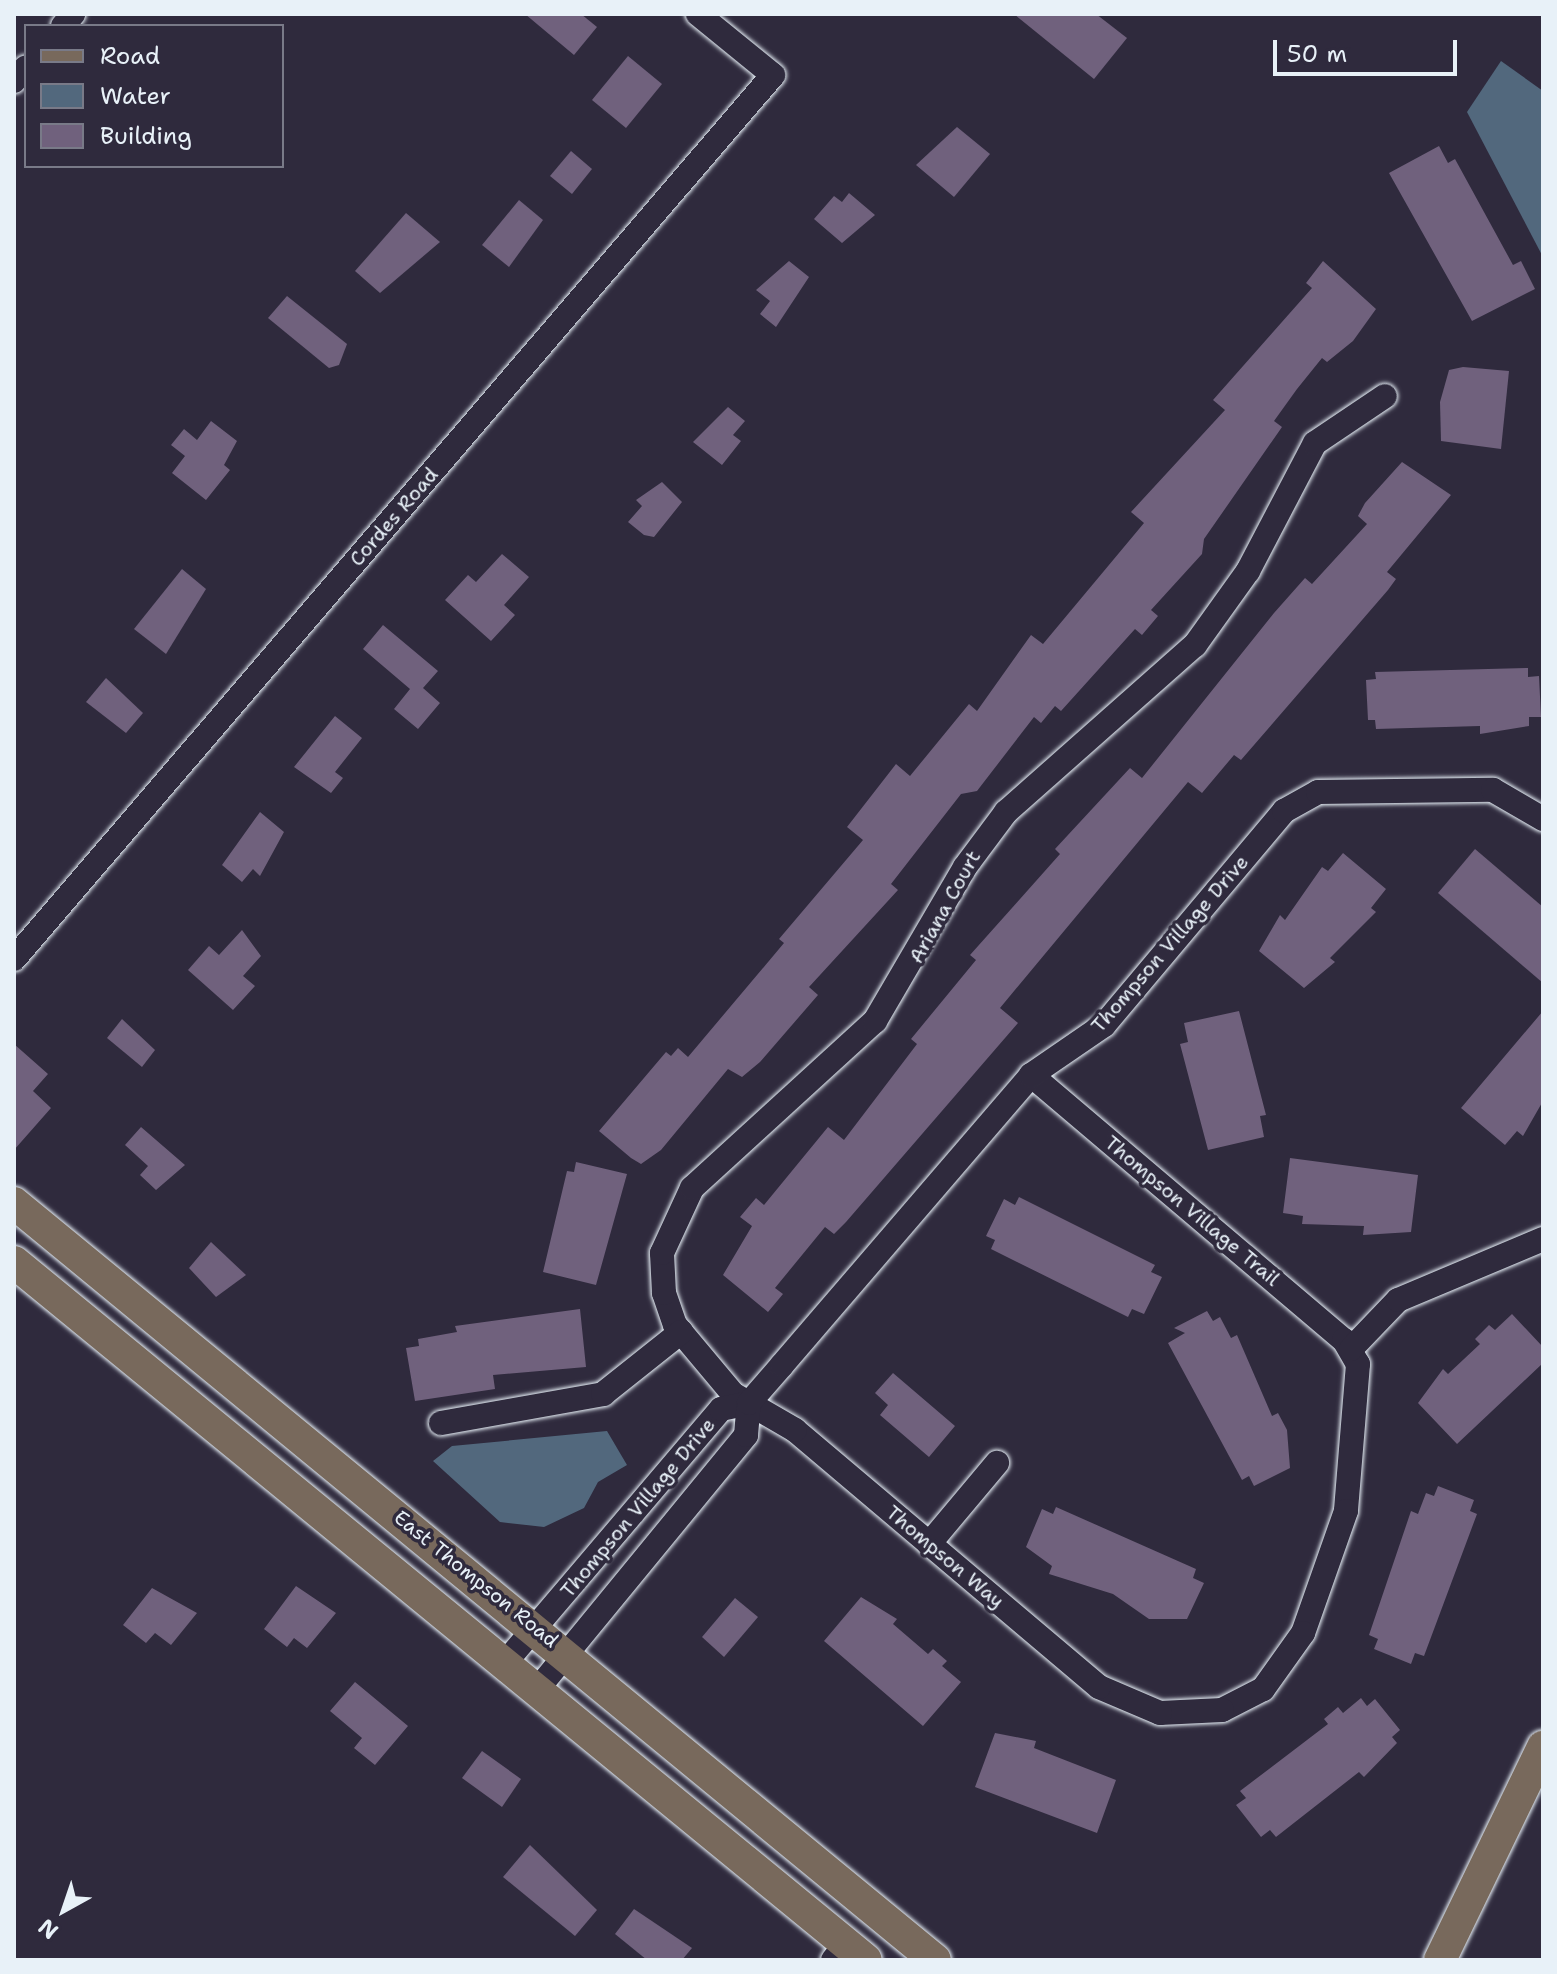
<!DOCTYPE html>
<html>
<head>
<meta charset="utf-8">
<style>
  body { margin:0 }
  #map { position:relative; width:1557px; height:1974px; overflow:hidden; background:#2f2a3d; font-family:"Shantell Sans",sans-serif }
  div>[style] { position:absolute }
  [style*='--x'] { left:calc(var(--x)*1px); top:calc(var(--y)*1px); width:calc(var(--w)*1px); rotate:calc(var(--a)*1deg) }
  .water>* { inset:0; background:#52687d }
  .building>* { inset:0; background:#70617d }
  .roads { filter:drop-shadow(0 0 2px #e8f1f8) drop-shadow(0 0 2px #e8f1f8) }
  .minor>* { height:24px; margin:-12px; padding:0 12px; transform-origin:12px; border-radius:12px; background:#2f2a3d }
  .major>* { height:32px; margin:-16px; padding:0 16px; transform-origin:16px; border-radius:16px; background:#78695c }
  span { translate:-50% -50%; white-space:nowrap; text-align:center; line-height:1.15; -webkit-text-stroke:7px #2f2a3d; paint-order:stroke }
  .street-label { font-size:20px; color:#e8f1f8 }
  .frame { position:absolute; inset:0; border:16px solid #e8f1f8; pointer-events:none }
  .legend { position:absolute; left:24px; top:24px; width:260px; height:144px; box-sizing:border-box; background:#2f2a3d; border:2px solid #797a88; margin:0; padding:10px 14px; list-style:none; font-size:24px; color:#e8f1f8 }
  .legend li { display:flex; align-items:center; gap:16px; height:40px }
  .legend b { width:40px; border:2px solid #797a88 }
  .north { position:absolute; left:24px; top:1870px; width:80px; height:80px; -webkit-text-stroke:6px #2f2a3d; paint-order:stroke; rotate:220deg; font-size:22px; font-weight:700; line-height:32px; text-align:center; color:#e8f1f8 }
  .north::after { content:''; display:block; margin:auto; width:28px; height:36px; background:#e8f1f8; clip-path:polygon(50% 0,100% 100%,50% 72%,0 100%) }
  .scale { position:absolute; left:1273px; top:40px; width:184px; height:36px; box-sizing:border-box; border:4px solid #e8f1f8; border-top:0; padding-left:10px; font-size:24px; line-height:28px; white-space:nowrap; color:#e8f1f8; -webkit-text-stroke:6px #2f2a3d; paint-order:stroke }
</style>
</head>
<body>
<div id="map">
  <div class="water">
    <div style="clip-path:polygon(1501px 61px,1543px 91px,1543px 257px,1467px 112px)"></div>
    <div style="clip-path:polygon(607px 1431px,627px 1465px,598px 1482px,584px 1508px,544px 1527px,500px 1522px,433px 1461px,452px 1446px)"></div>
  </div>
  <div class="building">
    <div style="clip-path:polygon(525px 14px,581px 14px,597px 27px,574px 55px)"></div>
    <div style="clip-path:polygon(1014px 14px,1096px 14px,1127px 38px,1094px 79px)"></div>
    <div style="clip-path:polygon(628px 56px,662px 84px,626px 128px,592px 100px)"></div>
    <div style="clip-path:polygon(957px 127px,990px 154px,954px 197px,916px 165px)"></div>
    <div style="clip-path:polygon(1439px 146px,1448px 163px,1455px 159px,1513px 265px,1521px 261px,1535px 289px,1472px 321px,1389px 173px)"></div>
    <div style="clip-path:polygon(571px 151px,592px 169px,572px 194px,550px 176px)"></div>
    <div style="clip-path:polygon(849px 193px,875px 215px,842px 243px,814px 219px,834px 196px,842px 202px)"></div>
    <div style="clip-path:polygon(519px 200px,543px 220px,509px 267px,482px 245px)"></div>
    <div style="clip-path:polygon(406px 213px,440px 242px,380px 293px,355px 271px)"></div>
    <div style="clip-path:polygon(789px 261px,809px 277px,776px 327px,760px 314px,770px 301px,756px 290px)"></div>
    <div style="clip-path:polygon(1323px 261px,1376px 309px,1353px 341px,1327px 362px,1322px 358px,1297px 389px,1274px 421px,1282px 427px,1204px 539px,1202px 554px,1151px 610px,1158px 616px,1142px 635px,1135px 629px,1061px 711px,1055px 706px,1041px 723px,1034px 717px,977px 791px,961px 794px,891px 884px,898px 890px,809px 987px,818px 995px,760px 1062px,742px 1077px,728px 1069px,661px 1150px,641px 1164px,631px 1158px,599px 1131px,666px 1052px,671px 1056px,678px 1048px,688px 1057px,784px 943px,779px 939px,863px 840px,847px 827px,896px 764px,910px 776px,969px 704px,977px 711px,1031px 635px,1043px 644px,1144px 523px,1131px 512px,1225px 410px,1213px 400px,1312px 288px,1306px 283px)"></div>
    <div style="clip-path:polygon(287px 296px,347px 344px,339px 365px,329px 368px,268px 318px)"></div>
    <div style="clip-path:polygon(1463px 367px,1509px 371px,1501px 449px,1441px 441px,1440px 402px,1449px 370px)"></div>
    <div style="clip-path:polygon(728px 407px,745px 421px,733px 435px,741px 441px,722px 465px,693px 442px)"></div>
    <div style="clip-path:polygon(211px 421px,237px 441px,224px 465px,230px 470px,206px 500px,172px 473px,185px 456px,171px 445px,184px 429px,197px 440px)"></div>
    <div style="clip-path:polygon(1402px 462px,1451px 495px,1387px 572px,1396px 579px,1388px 590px,1241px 760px,1234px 755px,1202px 793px,1188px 782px,1000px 1008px,1018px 1023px,846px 1222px,834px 1234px,825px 1227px,775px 1288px,783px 1294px,768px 1312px,723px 1275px,752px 1226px,740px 1217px,756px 1198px,764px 1205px,828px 1127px,844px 1140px,917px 1044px,911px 1039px,976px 960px,970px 955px,1060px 854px,1055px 849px,1130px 768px,1142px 778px,1274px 613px,1305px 578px,1312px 584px,1367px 524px,1358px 516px,1365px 503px)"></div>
    <div style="clip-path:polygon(662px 482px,682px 502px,654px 537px,644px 535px,628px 522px,642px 506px,636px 500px)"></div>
    <div style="clip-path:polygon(502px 554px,529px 577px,504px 605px,515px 615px,491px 641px,445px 600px,468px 575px,476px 582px)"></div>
    <div style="clip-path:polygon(182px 569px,206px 589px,166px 654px,134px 629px)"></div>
    <div style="clip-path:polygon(383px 625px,438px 671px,423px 688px,440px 703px,418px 729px,394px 709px,410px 689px,363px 649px)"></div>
    <div style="clip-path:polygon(1528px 668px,1528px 677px,1539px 676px,1541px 717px,1529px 717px,1529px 726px,1480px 734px,1480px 726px,1376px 729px,1375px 720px,1368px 720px,1366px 680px,1376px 679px,1375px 672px)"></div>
    <div style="clip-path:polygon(106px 678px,143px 713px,126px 733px,86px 702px)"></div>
    <div style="clip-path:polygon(335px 716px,362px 738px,335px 772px,343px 778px,331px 793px,294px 767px)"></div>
    <div style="clip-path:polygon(260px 812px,284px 832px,260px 876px,253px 869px,242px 882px,222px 865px)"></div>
    <div style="clip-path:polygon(1475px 849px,1543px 907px,1543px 983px,1438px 893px)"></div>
    <div style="clip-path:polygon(1343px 853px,1386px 889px,1371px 908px,1376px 912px,1330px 958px,1335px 962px,1304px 988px,1259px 951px,1280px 915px,1285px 920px,1322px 867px,1328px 871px)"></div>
    <div style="clip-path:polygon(242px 930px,261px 956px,243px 976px,255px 986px,233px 1010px,188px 970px,209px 946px,219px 955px)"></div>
    <div style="clip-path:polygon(1239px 1011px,1266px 1115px,1260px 1116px,1264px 1137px,1208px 1150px,1180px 1044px,1188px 1042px,1184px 1023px)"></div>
    <div style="clip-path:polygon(1543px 1011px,1543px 1101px,1523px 1136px,1517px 1131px,1505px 1145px,1461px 1108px)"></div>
    <div style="clip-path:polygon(122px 1019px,155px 1050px,142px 1067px,107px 1038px)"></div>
    <div style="clip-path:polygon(14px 1044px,48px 1074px,33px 1091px,51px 1108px,14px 1150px)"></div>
    <div style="clip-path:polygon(141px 1127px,185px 1165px,156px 1190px,140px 1175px,148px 1166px,125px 1145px)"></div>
    <div style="clip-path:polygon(1290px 1158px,1418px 1175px,1411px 1232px,1363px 1235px,1364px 1226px,1302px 1224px,1303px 1216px,1283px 1213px)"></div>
    <div style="clip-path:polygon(576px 1162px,627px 1174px,596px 1285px,543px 1272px,567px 1171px,574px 1172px)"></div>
    <div style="clip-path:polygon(1019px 1197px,1155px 1265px,1151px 1272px,1162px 1277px,1144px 1314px,1132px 1309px,1128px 1317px,991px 1249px,995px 1240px,986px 1236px,1004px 1199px,1015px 1205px)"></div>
    <div style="clip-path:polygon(211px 1242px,246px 1275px,216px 1297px,189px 1268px)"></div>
    <div style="clip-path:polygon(580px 1309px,586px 1367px,493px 1375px,495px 1389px,415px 1401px,406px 1348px,419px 1346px,418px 1339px,457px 1332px,455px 1326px)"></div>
    <div style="clip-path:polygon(1207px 1311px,1213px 1321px,1220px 1317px,1231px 1338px,1237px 1335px,1272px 1416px,1278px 1413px,1287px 1430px,1290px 1468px,1254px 1486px,1249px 1476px,1242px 1480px,1168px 1343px,1185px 1333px,1174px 1328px)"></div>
    <div style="clip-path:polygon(1512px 1314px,1543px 1347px,1543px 1363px,1457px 1444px,1418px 1403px,1443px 1369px,1448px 1374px,1480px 1344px,1475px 1339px,1489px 1325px,1495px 1330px)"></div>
    <div style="clip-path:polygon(893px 1373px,955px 1426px,929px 1457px,880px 1415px,888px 1405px,875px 1393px)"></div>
    <div style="clip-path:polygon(1438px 1486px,1474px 1500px,1470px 1511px,1477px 1514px,1424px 1656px,1415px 1653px,1411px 1664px,1374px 1649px,1378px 1639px,1369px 1635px,1411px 1511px,1418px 1514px,1426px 1493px,1434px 1496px)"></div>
    <div style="clip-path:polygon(1056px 1507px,1196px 1569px,1193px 1578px,1204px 1583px,1187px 1619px,1149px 1619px,1113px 1594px,1049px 1574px,1052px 1566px,1026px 1547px,1042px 1509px,1053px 1514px)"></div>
    <div style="clip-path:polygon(296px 1586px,336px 1613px,307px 1648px,294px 1638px,287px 1647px,264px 1629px)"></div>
    <div style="clip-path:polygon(152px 1588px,197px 1613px,171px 1645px,155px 1633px,146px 1643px,123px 1625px)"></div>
    <div style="clip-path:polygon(861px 1597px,897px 1619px,893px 1624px,928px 1654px,933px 1649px,947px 1661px,942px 1666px,961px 1682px,923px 1726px,824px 1641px)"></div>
    <div style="clip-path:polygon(735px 1598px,758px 1617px,724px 1657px,702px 1637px)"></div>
    <div style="clip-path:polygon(355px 1682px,408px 1726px,375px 1765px,354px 1748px,362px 1738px,330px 1711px)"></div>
    <div style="clip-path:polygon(1361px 1698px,1367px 1706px,1375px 1699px,1400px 1730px,1392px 1737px,1397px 1743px,1364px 1777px,1359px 1772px,1276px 1837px,1270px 1830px,1261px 1837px,1236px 1805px,1246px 1798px,1240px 1791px,1328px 1724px,1324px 1719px,1338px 1707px,1343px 1713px)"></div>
    <div style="clip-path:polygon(995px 1733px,1036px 1741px,1034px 1748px,1116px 1780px,1097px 1833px,975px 1787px)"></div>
    <div style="clip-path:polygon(482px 1751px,521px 1779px,502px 1807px,462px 1778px)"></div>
    <div style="clip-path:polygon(530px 1845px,597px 1910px,575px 1936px,503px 1877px)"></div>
    <div style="clip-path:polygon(634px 1909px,692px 1948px,682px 1960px,647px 1960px,615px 1934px)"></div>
  </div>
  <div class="roads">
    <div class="minor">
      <div style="--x:63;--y:26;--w:16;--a:-50"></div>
      <div style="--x:14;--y:81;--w:18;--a:-49"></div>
      <div style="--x:14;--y:959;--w:1165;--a:-49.35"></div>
      <div style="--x:773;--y:75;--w:97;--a:-140.9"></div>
      <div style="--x:1031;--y:1075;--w:410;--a:40.3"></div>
      <div style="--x:1344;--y:1340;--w:28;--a:60"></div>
      <div style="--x:1358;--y:1364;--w:147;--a:94.7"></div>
      <div style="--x:1346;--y:1511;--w:129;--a:109.4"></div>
      <div style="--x:1303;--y:1633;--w:69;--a:125.5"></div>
      <div style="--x:1263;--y:1689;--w:46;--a:152.9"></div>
      <div style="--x:1222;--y:1710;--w:62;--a:177.2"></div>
      <div style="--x:1160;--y:1713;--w:66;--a:-156.9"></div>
      <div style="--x:1099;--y:1687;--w:398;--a:-139.8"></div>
      <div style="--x:795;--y:1430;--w:72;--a:-149.9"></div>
      <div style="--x:733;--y:1394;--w:90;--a:-130"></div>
      <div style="--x:675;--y:1325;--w:34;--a:-109"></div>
      <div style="--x:664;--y:1293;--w:40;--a:-92.9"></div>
      <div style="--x:662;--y:1253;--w:72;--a:-65.2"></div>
      <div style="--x:692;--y:1188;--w:248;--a:-42.4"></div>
      <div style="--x:875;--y:1021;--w:178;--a:-59.7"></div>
      <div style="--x:965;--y:867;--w:69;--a:-53.3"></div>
      <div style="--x:1006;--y:812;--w:252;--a:-41.5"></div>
      <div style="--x:1195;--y:645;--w:91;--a:-54.4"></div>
      <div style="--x:1248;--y:571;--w:144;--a:-62.4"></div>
      <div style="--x:1315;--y:443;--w:84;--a:-33.9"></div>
      <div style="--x:1351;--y:1349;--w:68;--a:-46.2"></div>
      <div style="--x:1398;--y:1300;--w:157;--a:-22.8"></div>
      <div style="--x:441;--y:1423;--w:165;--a:-10.1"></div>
      <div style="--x:603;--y:1394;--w:100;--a:-38.5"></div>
      <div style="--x:929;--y:1544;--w:106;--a:-50"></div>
      <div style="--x:504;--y:1664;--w:335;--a:-49.6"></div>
      <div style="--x:721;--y:1409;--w:29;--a:-12"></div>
      <div style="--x:536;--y:1691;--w:331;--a:-50.6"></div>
      <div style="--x:746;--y:1435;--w:32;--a:-85"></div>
      <div style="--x:749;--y:1403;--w:50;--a:-49"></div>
      <div style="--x:782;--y:1365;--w:382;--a:-49.3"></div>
      <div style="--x:1031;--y:1075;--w:88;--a:-34.4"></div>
      <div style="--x:1104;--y:1025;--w:280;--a:-49.9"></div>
      <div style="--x:1284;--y:811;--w:39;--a:-29"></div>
      <div style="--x:1318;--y:792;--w:175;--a:-0.7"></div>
      <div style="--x:1493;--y:790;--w:58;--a:30.1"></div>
      <div style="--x:833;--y:1960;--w:21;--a:-51"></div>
    </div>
    <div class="major">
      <div style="--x:14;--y:1203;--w:1192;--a:39.42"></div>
      <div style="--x:14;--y:1262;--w:1101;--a:39.33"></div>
      <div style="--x:1440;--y:1960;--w:237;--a:-64.2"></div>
    </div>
  </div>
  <div class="street-label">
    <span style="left:394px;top:517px;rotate:-49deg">Cordes Road</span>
    <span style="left:945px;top:907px;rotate:-61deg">Ariana Court</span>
    <span style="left:1170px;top:944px;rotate:-49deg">Thompson Village Drive</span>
    <span style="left:1192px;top:1211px;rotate:40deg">Thompson Village Trail</span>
    <span style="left:638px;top:1508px;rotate:-50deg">Thompson Village Drive</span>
    <span style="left:945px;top:1557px;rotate:40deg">Thompson Way</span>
    <span style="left:476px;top:1579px;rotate:39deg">East Thompson Road</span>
  </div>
  <div class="frame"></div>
  <ul class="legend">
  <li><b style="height:10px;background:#78695c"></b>Road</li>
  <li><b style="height:22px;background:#52687d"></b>Water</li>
  <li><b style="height:22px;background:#70617d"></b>Building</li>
  </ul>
  <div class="north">N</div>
  <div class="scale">50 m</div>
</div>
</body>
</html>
